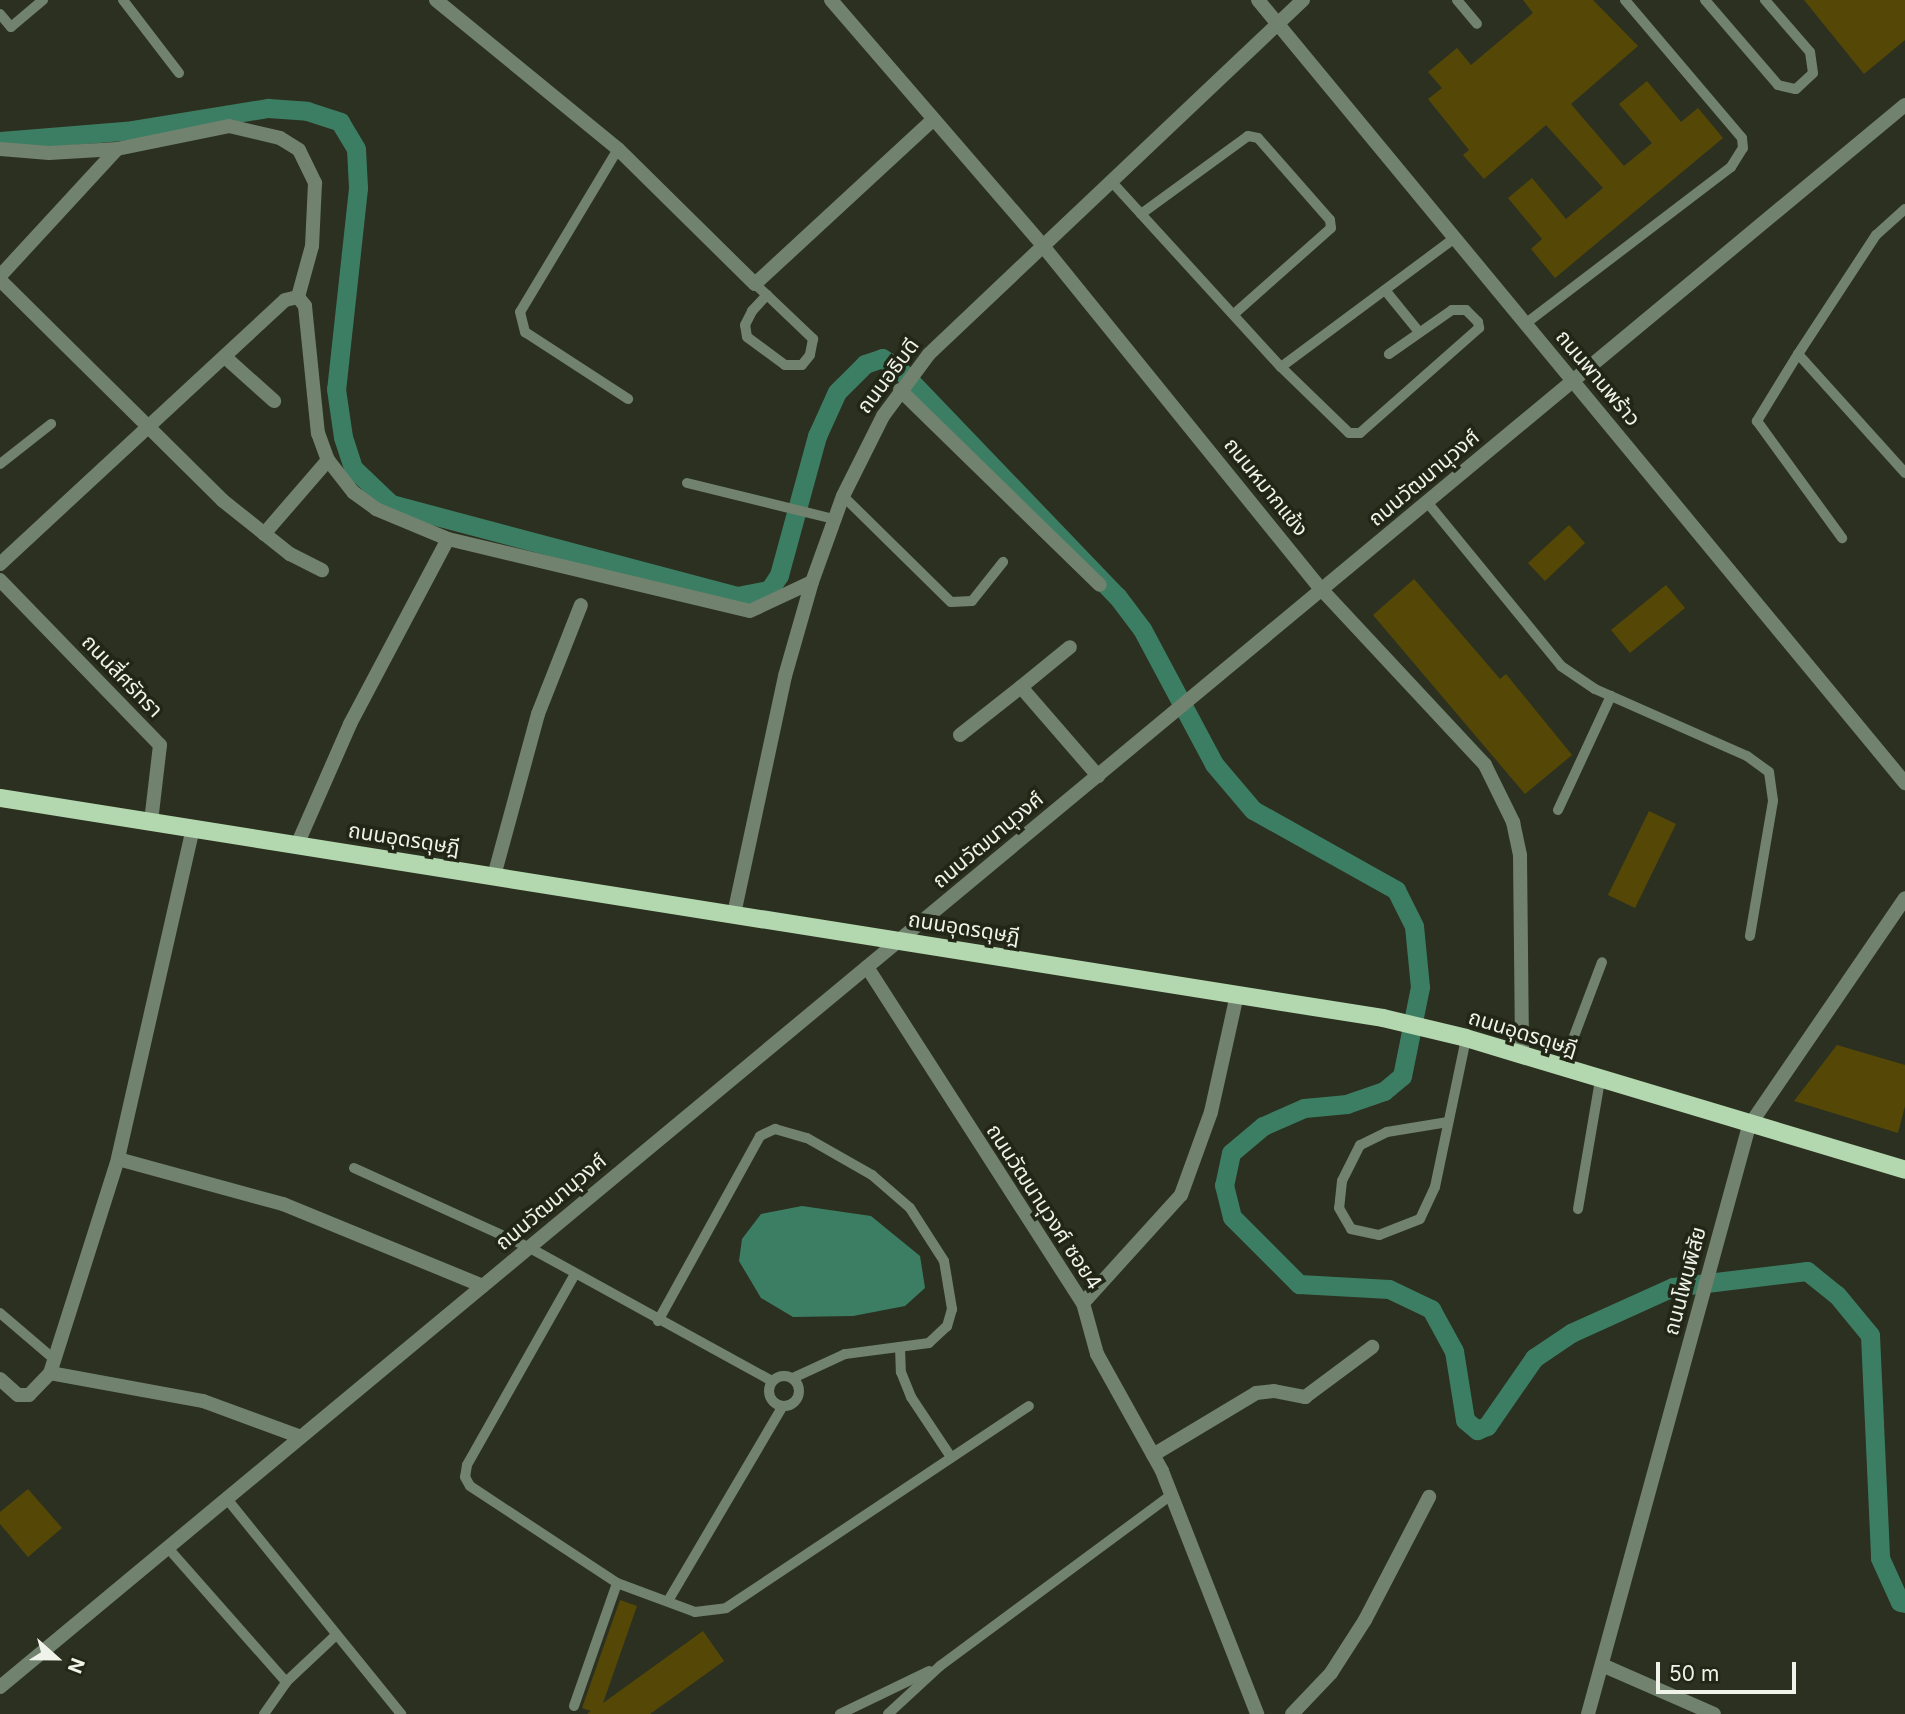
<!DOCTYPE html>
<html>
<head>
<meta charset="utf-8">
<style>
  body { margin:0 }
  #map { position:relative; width:1905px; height:1714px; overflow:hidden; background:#2c3020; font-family:Inter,"Noto Sans Thai",sans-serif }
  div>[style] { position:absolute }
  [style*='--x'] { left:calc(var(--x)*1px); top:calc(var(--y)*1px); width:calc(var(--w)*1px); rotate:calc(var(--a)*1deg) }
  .water>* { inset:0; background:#3c7e63 }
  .canal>* { height:19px; margin:-9.5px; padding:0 9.5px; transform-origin:9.5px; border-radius:9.5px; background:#3c7e63 }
  .building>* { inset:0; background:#554806 }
  .service>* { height:10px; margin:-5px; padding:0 5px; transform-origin:5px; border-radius:5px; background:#71826f }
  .service>.ring { margin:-5px; padding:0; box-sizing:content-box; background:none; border:10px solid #71826f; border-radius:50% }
  .minor>* { height:14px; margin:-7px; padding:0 7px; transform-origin:7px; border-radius:7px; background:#71826f }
  .tertiary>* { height:14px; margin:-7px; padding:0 7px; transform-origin:7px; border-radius:7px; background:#71826f }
  .primary>* { height:18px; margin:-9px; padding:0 9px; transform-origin:9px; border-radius:9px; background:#b3d8af }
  span { translate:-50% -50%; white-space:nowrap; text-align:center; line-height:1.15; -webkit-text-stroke:7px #222616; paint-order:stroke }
  .street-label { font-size:21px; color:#f0f3e9 }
  .north { position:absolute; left:21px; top:1623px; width:70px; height:70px; -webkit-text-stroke:5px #222616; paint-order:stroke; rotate:111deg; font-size:19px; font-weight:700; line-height:28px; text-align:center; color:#f0f3e9 }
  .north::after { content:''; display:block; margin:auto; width:24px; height:32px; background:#f0f3e9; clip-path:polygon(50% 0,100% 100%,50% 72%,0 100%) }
  .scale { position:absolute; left:1656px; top:1662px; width:140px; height:32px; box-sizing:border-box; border:4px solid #f0f3e9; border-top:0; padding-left:9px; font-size:21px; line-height:24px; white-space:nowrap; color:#f0f3e9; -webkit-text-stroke:5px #222616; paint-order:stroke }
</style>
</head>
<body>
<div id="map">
  <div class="water">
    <div style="clip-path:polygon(802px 1206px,871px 1216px,920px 1256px,925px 1288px,905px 1306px,853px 1316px,793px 1317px,761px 1298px,739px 1261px,742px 1239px,761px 1214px)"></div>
  </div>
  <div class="canal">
    <div style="--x:0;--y:141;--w:133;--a:-4.7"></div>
    <div style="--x:133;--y:130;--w:137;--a:-9.3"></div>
    <div style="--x:268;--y:108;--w:39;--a:4"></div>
    <div style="--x:307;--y:111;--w:35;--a:18"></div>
    <div style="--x:340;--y:122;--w:31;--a:59"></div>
    <div style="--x:356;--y:149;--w:39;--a:87"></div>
    <div style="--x:358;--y:188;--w:202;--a:96.2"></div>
    <div style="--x:336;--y:389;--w:49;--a:81.7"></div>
    <div style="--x:343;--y:437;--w:33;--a:72"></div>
    <div style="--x:353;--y:468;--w:52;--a:43.5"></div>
    <div style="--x:391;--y:504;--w:358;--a:14.9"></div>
    <div style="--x:737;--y:596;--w:33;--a:-11"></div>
    <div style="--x:769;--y:590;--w:18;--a:-56"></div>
    <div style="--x:779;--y:575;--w:144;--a:-74.7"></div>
    <div style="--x:817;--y:436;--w:48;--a:-65.6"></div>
    <div style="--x:837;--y:392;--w:40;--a:-45"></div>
    <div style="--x:865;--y:364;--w:18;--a:-19"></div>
    <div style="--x:882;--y:358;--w:19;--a:32"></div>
    <div style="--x:898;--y:368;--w:316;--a:46.2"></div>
    <div style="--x:1117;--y:596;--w:41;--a:52.9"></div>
    <div style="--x:1142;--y:629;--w:153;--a:61.9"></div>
    <div style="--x:1214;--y:764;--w:60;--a:49.7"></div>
    <div style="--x:1253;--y:810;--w:164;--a:29.2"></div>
    <div style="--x:1396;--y:890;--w:40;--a:63.4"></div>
    <div style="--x:1414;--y:926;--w:61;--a:84.4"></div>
    <div style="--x:1420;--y:987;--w:91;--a:101.4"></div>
    <div style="--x:1402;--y:1076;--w:23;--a:140"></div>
    <div style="--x:1384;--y:1091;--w:39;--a:161"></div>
    <div style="--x:1347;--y:1104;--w:43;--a:174.7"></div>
    <div style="--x:1304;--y:1108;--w:45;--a:156.3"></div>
    <div style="--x:1263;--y:1126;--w:42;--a:139.8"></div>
    <div style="--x:1231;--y:1153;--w:33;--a:102"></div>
    <div style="--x:1224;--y:1185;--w:33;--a:76"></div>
    <div style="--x:1232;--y:1217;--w:95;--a:45"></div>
    <div style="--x:1299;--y:1284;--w:90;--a:3.2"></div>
    <div style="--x:1389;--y:1289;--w:47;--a:25.5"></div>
    <div style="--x:1431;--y:1309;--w:48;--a:61.3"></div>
    <div style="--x:1454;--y:1351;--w:70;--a:80.9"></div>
    <div style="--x:1465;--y:1420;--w:16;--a:40"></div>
    <div style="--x:1477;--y:1430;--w:11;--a:-22"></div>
    <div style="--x:1487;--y:1426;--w:83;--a:-55.3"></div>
    <div style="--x:1534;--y:1358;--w:45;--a:-34"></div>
    <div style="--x:1571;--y:1333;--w:112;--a:-24.3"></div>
    <div style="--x:1673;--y:1287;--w:135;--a:-6.8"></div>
    <div style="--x:1807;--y:1271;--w:38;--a:39"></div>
    <div style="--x:1837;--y:1295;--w:52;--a:50.5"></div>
    <div style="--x:1870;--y:1335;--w:223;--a:87.4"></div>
    <div style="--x:1880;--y:1558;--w:48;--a:65.6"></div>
    <div style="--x:1900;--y:1602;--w:5;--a:11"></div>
  </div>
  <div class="building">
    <div style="clip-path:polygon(1523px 0,1593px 0,1638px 46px,1571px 104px,1624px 166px,1652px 143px,1619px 104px,1647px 81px,1681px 122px,1698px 108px,1723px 138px,1555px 278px,1531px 249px,1542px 239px,1508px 198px,1532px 178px,1566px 219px,1603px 188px,1546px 125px,1484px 179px,1463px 155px,1469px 150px,1428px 99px,1442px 88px,1428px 72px,1457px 48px,1471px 65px,1533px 13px)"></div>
    <div style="clip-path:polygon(1804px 0,1905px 0,1905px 40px,1864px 74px)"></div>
    <div style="clip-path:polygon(1569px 525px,1585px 543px,1545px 581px,1528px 563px)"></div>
    <div style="clip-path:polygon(1414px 579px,1500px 679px,1506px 674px,1572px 755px,1525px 794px,1373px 615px)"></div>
    <div style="clip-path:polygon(1666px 585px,1685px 608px,1630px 653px,1611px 630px)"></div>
    <div style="clip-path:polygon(1649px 811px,1676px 824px,1635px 908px,1608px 895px)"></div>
    <div style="clip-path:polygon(1837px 1045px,1905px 1065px,1905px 1106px,1898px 1133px,1794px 1101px)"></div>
    <div style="clip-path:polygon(28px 1489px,62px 1528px,28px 1557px,0 1524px,0 1512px)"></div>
    <div style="clip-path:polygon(620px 1600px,637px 1606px,603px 1703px,703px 1631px,724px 1661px,650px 1714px,587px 1714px,591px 1711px,582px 1708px)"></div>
  </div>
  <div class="service">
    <div style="--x:123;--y:0;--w:92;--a:52.5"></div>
    <div style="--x:1457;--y:0;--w:31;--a:50"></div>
    <div style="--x:1705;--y:0;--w:112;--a:49.3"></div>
    <div style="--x:1778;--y:85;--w:18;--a:13"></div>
    <div style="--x:1796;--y:89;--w:23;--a:-43"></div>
    <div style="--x:1813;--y:73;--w:21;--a:-98"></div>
    <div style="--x:1810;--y:52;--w:69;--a:-130.9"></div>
    <div style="--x:0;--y:14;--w:17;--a:50"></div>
    <div style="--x:11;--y:27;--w:42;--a:-40.2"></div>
    <div style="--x:618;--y:149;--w:190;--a:121"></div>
    <div style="--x:520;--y:312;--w:21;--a:76"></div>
    <div style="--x:525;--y:332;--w:123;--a:33"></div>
    <div style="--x:1111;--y:181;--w:252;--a:47.6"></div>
    <div style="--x:1281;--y:367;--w:95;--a:44.1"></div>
    <div style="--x:1349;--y:433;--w:11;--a:0"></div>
    <div style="--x:1360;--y:433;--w:159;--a:-41.4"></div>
    <div style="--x:1479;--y:328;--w:6;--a:-99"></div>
    <div style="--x:1478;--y:322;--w:17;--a:-135"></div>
    <div style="--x:1466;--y:310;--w:14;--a:180"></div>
    <div style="--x:1452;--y:310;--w:77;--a:145.1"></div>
    <div style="--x:1905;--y:209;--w:39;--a:138"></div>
    <div style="--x:1876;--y:235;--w:142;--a:123.2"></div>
    <div style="--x:1798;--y:354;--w:160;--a:48"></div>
    <div style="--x:1141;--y:214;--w:132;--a:-36.1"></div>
    <div style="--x:1248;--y:136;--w:10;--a:11"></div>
    <div style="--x:1258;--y:138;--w:109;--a:48.7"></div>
    <div style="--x:1330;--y:220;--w:8;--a:83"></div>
    <div style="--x:1331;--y:228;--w:130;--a:138.4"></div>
    <div style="--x:755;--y:284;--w:16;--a:43"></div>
    <div style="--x:767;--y:295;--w:64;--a:43.7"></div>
    <div style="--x:813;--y:339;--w:16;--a:101"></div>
    <div style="--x:810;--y:355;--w:13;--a:129"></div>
    <div style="--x:802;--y:365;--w:17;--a:180"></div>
    <div style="--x:785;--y:365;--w:47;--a:-143.6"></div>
    <div style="--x:747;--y:337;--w:12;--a:-99"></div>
    <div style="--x:745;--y:325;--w:16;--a:-63"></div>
    <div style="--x:752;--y:311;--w:22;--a:-47"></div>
    <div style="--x:1385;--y:290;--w:54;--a:51"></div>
    <div style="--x:1525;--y:324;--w:259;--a:-37.3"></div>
    <div style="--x:1731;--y:167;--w:22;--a:-58"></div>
    <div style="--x:1743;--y:148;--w:10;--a:-96"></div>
    <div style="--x:1742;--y:138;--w:181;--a:-130.3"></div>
    <div style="--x:1798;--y:354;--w:79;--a:121.5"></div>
    <div style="--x:1757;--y:421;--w:145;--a:54"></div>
    <div style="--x:1281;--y:367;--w:217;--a:-36.6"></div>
    <div style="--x:0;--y:464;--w:65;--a:-38.1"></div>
    <div style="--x:687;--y:483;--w:151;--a:13.8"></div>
    <div style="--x:843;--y:496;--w:151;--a:44.5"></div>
    <div style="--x:951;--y:602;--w:21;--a:-3"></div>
    <div style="--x:972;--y:601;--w:50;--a:-51.5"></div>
    <div style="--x:1427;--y:502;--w:212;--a:50.7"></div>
    <div style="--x:1561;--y:666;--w:41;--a:34.1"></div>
    <div style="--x:1595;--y:689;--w:166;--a:23.8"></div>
    <div style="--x:1747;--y:756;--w:27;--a:36"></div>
    <div style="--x:1769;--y:772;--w:29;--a:82"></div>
    <div style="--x:1773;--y:801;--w:137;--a:99.7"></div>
    <div style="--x:1558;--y:810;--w:126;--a:-65.1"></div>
    <div style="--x:1562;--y:1068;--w:113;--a:-69.3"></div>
    <div style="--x:1448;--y:1122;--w:62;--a:170.7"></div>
    <div style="--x:1387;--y:1132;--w:30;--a:154"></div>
    <div style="--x:1360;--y:1145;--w:40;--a:116.6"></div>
    <div style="--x:1342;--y:1181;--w:27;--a:96"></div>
    <div style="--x:1339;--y:1208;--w:24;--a:60"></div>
    <div style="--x:1351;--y:1229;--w:29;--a:12"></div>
    <div style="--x:1379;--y:1235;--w:44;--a:-21.3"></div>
    <div style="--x:1420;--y:1219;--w:35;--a:-65"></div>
    <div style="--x:1435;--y:1187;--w:152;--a:-78.2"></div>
    <div style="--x:354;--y:1168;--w:193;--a:24.4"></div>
    <div style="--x:530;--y:1248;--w:276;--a:28.8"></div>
    <div style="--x:1578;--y:1209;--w:131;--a:-80.3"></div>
    <div style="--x:575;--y:1274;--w:219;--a:119.5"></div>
    <div style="--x:467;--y:1465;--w:12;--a:99"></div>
    <div style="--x:465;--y:1477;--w:10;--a:61"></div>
    <div style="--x:470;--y:1486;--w:176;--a:33.4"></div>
    <div style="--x:617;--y:1583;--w:83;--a:20.4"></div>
    <div style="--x:695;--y:1612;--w:31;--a:-7"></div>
    <div style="--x:726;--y:1608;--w:364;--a:-33.7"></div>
    <div style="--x:0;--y:1313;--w:72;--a:40.5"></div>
    <div style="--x:658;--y:1321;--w:211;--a:-61.1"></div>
    <div style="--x:760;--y:1136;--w:17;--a:-25"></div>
    <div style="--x:775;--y:1129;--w:33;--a:16"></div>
    <div style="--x:807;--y:1138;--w:75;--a:29.6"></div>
    <div style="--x:872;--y:1175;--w:50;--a:41"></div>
    <div style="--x:910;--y:1208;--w:63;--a:57.3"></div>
    <div style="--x:944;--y:1261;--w:49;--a:80.5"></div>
    <div style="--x:952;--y:1309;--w:18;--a:106"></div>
    <div style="--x:947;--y:1326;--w:25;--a:137"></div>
    <div style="--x:929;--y:1343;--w:85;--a:172.5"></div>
    <div style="--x:845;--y:1354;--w:57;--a:155.2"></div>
    <div style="--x:900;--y:1347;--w:25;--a:88"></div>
    <div style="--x:901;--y:1372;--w:27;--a:68"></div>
    <div style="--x:911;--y:1397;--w:72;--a:56.3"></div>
    <div class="ring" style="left:769px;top:1376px;width:20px;height:20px"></div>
    <div style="--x:227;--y:1499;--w:277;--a:51"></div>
    <div style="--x:168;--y:1548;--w:179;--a:48.6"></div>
    <div style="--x:668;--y:1601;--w:226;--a:-59.5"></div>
    <div style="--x:574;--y:1706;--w:130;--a:-70.7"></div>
    <div style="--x:264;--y:1714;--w:39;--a:-55"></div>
    <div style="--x:286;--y:1682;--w:69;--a:-43.2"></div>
    <div style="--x:840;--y:1714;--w:99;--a:-25.8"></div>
    <div style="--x:888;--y:1714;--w:71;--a:-42.7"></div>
    <div style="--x:940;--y:1666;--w:287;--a:-36.5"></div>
  </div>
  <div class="minor">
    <div style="--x:436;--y:0;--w:235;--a:39.3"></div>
    <div style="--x:618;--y:149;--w:192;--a:44.6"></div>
    <div style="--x:755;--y:284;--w:243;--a:-42.7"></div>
    <div style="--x:831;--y:0;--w:325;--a:49.2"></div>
    <div style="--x:1043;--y:246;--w:443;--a:51"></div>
    <div style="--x:1322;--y:590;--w:239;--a:47"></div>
    <div style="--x:1485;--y:765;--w:64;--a:63.8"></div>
    <div style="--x:1513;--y:822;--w:34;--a:78"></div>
    <div style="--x:1520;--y:855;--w:201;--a:89.4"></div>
    <div style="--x:0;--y:149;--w:49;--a:4.7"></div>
    <div style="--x:49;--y:153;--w:68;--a:-3.4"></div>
    <div style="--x:117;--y:149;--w:114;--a:-11.6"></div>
    <div style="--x:229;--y:126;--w:52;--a:13.2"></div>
    <div style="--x:280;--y:138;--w:22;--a:32"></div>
    <div style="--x:299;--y:150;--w:37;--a:64"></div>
    <div style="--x:315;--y:183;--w:63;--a:92.7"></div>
    <div style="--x:312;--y:246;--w:53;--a:105.4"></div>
    <div style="--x:0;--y:276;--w:173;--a:-47.3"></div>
    <div style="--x:0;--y:280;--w:313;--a:44.7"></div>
    <div style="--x:222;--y:500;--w:87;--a:38.5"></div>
    <div style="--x:290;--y:554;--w:36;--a:27"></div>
    <div style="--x:225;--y:357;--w:66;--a:41.9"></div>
    <div style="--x:900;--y:390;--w:279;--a:44.3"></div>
    <div style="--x:264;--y:534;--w:98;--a:-49.1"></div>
    <div style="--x:0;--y:564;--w:388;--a:-42.8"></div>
    <div style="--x:285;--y:300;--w:13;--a:-13"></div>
    <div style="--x:298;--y:297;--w:11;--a:52"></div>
    <div style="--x:305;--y:306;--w:128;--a:84.2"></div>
    <div style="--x:318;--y:433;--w:29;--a:70"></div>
    <div style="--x:328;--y:460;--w:41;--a:52"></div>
    <div style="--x:353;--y:492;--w:29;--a:36"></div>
    <div style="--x:376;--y:509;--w:78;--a:22.6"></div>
    <div style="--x:0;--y:580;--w:230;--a:45.9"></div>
    <div style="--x:160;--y:745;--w:78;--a:96.7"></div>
    <div style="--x:1021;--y:687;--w:63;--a:-39.2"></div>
    <div style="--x:960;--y:735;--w:78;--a:-38.2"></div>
    <div style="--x:1021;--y:687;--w:118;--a:49.1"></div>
    <div style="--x:193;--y:828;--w:339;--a:102.8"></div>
    <div style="--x:118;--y:1159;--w:225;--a:107.6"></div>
    <div style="--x:50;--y:1373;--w:156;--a:10.4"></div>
    <div style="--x:203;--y:1401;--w:104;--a:20.2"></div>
    <div style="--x:297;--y:845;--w:132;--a:-66.3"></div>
    <div style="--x:350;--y:724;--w:209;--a:-62.1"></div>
    <div style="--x:448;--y:539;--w:310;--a:13.4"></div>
    <div style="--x:750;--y:611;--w:68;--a:-25.1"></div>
    <div style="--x:494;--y:876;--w:168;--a:-74.8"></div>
    <div style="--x:538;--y:714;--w:117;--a:-68.5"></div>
    <div style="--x:734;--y:914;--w:243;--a:-77.9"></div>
    <div style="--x:785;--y:676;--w:98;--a:-74"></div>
    <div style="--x:812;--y:582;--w:91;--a:-70.2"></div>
    <div style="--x:843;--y:496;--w:89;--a:-63.4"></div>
    <div style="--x:883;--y:416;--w:77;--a:-53.4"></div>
    <div style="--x:929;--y:354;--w:515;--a:-43.43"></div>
    <div style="--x:867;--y:967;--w:399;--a:57.3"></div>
    <div style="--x:1083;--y:1303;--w:53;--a:74.6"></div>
    <div style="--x:1097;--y:1354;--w:134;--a:60.9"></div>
    <div style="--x:1162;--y:1471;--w:261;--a:68.6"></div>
    <div style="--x:118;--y:1159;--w:171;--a:15.3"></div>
    <div style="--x:283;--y:1204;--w:216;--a:22.3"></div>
    <div style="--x:1083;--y:1303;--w:146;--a:-47.8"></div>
    <div style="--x:1181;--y:1195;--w:88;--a:-70.1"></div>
    <div style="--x:1211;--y:1112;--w:120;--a:-77.5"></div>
    <div style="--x:0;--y:1379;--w:24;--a:42"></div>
    <div style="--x:18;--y:1395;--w:11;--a:0"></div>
    <div style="--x:29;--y:1395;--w:30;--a:-46"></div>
    <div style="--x:1153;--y:1455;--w:120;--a:-31"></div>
    <div style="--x:1256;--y:1393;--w:18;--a:-6"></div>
    <div style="--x:1274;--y:1391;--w:32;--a:11"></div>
    <div style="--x:1305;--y:1397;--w:84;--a:-36.7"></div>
    <div style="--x:1602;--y:1665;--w:122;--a:23.6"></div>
    <div style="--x:1292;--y:1714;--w:57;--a:-46.4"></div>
    <div style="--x:1331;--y:1673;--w:63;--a:-57.3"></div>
    <div style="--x:1365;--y:1620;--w:139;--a:-62.5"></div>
  </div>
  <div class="tertiary">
    <div style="--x:1258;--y:0;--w:1016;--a:50.43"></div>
    <div style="--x:0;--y:1687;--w:2476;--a:-39.71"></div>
    <div style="--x:1588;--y:1714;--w:610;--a:-74.69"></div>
    <div style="--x:1749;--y:1126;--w:276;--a:-55.6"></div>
  </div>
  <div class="primary">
    <div style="--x:0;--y:798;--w:1400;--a:9.04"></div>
    <div style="--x:1383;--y:1018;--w:85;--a:13.5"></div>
    <div style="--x:1466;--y:1038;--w:458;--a:16.7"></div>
  </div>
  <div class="street-label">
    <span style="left:888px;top:376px;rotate:-53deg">ถนนอธิบดี</span>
    <span style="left:1598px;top:378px;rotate:50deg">ถนนพานพร้าว</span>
    <span style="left:1424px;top:478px;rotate:-40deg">ถนนวัฒนานุวงศ์</span>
    <span style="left:1266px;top:487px;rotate:51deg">ถนนหมากแข้ง</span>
    <span style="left:122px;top:676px;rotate:46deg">ถนนสี่ศรัทรา</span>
    <span style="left:404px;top:839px;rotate:9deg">ถนนอุดรดุษฎี</span>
    <span style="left:988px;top:840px;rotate:-40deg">ถนนวัฒนานุวงศ์</span>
    <span style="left:964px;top:928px;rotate:9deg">ถนนอุดรดุษฎี</span>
    <span style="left:1523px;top:1033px;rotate:17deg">ถนนอุดรดุษฎี</span>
    <span style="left:551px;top:1202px;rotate:-40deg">ถนนวัฒนานุวงศ์</span>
    <span style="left:1044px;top:1207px;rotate:57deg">ถนนวัฒนานุวงศ์ ซอย4</span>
    <span style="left:1685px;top:1281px;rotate:-75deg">ถนนโพนพิสัย</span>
  </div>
  <div class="north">N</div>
  <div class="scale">50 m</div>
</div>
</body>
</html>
